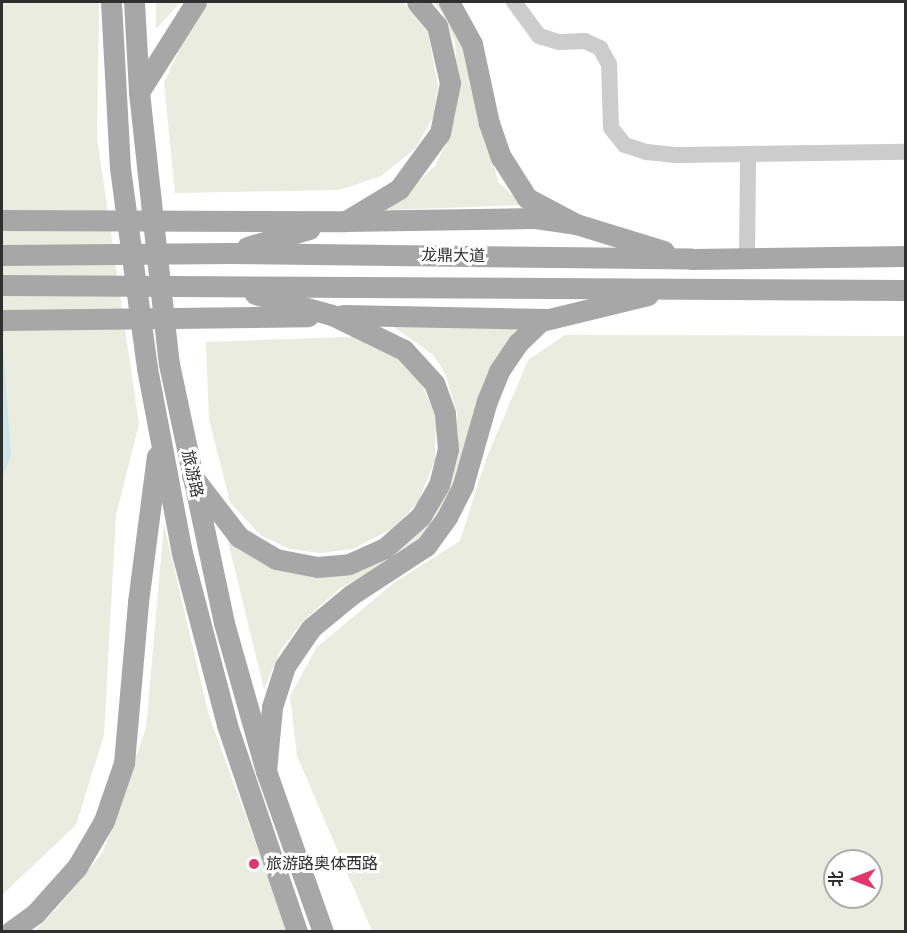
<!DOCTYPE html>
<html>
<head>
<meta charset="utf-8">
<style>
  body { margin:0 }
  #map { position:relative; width:907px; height:933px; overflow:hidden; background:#fff; font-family:Roboto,"Noto Sans SC",sans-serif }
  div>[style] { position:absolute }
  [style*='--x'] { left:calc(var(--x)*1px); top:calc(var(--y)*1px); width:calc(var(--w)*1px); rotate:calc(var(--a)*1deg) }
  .green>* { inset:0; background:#e9ecde }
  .water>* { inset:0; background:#cae7ec }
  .minor>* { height:16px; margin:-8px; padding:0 8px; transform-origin:8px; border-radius:8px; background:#ccc }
  .major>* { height:21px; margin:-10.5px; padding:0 10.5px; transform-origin:10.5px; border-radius:10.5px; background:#a7a7a7 }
  .major-bridge>* { height:21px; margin:-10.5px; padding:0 10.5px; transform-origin:10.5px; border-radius:10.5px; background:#a7a7a7 }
  .dots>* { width:16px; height:16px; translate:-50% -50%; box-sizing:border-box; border:3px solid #fff; border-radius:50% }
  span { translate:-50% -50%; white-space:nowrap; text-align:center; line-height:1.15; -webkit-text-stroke:6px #fff; paint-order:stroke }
  .street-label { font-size:16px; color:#2f2f2f }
  .poi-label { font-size:16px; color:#2f2f2f }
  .left { translate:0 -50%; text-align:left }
  .frame { position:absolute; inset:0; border:3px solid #2f2f2f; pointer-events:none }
  .north { position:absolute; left:823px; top:849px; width:60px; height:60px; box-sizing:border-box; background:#fff; border:2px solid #acacac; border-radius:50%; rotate:270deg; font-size:16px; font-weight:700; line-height:24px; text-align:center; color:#2f2f2f }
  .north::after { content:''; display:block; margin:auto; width:21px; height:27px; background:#e4346c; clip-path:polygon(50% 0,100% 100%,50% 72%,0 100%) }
</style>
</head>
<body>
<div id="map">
  <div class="green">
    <div style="clip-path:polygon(2px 2px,99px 2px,97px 138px,139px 424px,116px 515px,104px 735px,76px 825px,2px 895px)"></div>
    <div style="clip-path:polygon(156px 2px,181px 2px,156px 29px)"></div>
    <div style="clip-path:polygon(209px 2px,403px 2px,428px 33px,438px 86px,433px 117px,416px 148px,381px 176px,340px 190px,175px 193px,164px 83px,190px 26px)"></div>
    <div style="clip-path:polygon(433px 2px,442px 2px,465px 45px,498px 182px,523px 205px,388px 210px,435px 166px,446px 144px,455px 117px,458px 87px,455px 43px,442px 12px)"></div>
    <div style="clip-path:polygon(391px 325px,520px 326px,484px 381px,457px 479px,439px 521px,417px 544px,379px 569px,340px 588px,302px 622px,280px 651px,264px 689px,227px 537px,306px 575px,413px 536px,434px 519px,451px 479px,458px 447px,457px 413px,445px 373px,432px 354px)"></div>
    <div style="clip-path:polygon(evenodd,565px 335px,905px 336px,905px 931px,372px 931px,297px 756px,290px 696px,317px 647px,395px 582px,460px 541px,486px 459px,528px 360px,565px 335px,835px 861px,871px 861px,871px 897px,835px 897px,835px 861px)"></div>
    <div style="clip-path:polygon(372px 336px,416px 372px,436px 416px,435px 460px,418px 502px,393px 528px,353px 549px,321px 553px,290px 549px,260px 535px,230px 502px,209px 419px,206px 342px)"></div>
    <div style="clip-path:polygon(164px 525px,209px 716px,288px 931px,34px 932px,59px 906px,103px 852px,146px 728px)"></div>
  </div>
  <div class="water">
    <div style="clip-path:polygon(2px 332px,11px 456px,2px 477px)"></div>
  </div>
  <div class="minor">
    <div style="--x:514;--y:2;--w:42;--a:53.7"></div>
    <div style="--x:539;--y:36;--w:21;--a:17"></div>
    <div style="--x:559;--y:42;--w:26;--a:-2"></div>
    <div style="--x:585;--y:41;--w:17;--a:25"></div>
    <div style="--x:600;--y:48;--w:18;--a:61"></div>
    <div style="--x:609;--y:64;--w:64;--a:88.2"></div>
    <div style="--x:611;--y:128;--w:22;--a:51"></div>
    <div style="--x:625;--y:145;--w:23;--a:18"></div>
    <div style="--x:647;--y:152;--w:31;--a:6"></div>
    <div style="--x:678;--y:155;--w:228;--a:-0.8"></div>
    <div style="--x:747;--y:258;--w:103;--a:-89.4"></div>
  </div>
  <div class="major">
    <div style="--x:111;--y:2;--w:166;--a:86.9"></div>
    <div style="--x:134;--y:2;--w:90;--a:86.8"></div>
    <div style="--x:139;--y:92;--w:74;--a:83.8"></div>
    <div style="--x:449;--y:2;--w:48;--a:61.3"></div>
    <div style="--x:472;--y:44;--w:81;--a:77.9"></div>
    <div style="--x:489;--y:123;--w:36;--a:71"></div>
    <div style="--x:501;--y:157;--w:49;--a:57.6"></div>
    <div style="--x:527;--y:198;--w:55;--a:28"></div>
    <div style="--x:576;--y:224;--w:92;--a:17.1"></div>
    <div style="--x:139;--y:92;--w:107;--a:-57.7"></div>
    <div style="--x:2;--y:220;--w:342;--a:0.2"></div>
    <div style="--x:344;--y:221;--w:191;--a:-0.9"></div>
    <div style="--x:535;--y:218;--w:41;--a:8.3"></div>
    <div style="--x:346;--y:221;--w:62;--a:-31.1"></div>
    <div style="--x:399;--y:189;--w:69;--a:-53.8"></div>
    <div style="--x:440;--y:133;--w:51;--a:-78.7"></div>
    <div style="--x:450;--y:83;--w:58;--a:-102.8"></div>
    <div style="--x:437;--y:26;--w:31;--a:-130"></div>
    <div style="--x:247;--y:247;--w:65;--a:-16.2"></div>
    <div style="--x:2;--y:255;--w:229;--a:-0.5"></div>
    <div style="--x:231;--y:253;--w:460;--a:0.7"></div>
    <div style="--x:691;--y:259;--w:215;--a:-0.8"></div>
    <div style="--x:2;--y:285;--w:904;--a:0.32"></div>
    <div style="--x:343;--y:315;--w:205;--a:1.1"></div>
    <div style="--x:2;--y:320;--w:306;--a:-0.7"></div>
    <div style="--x:169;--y:364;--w:265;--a:78"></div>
    <div style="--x:224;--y:623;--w:154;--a:74.2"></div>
    <div style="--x:266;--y:771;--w:171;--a:70.5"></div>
    <div style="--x:147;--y:368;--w:188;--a:79.3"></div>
    <div style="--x:182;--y:553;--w:178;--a:75.3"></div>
    <div style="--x:227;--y:725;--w:219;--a:71.3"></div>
    <div style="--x:192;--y:476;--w:77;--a:52.4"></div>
    <div style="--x:239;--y:537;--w:43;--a:30.7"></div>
    <div style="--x:276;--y:559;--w:42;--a:11"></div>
    <div style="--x:317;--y:567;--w:32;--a:-5"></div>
    <div style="--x:349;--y:564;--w:39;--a:-24"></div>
    <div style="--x:385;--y:548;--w:48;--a:-41.6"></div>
    <div style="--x:421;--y:516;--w:36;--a:-60"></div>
    <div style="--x:439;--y:485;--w:37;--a:-76"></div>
    <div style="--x:448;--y:449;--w:36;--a:-95"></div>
    <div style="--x:445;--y:413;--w:32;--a:-110"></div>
    <div style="--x:434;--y:383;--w:45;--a:-132.3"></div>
    <div style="--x:404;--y:350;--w:80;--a:-154.1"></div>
    <div style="--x:332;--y:315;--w:80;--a:-164.7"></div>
    <div style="--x:266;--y:771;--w:64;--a:-84.6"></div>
    <div style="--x:272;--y:707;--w:43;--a:-72.4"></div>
    <div style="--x:285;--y:666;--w:46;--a:-55.6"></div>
    <div style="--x:311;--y:628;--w:52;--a:-39.5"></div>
    <div style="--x:351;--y:595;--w:90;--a:-33.2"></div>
    <div style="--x:426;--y:546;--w:36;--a:-54"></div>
    <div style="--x:447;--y:517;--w:36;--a:-63"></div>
    <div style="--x:463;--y:485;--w:87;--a:-74.1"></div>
    <div style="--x:487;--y:401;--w:32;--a:-68"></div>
    <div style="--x:499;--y:371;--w:34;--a:-56"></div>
    <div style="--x:518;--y:343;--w:32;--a:-44"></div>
    <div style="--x:541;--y:321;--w:110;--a:-13.7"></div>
    <div style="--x:10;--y:932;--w:31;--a:-36"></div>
    <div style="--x:35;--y:914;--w:63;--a:-48.2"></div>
    <div style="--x:77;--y:867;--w:53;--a:-59.6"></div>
    <div style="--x:104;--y:821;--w:61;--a:-71"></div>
    <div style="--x:124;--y:763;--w:162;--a:-85"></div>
    <div style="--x:138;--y:602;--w:147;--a:-82.6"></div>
  </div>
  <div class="major-bridge">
    <div style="--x:147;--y:166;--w:199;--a:83.7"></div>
    <div style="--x:120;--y:168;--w:202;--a:82.3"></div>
  </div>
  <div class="dots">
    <div style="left:254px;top:864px;background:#e4346c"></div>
  </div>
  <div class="street-label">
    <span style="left:453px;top:256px;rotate:1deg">龙鼎大道</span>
    <span style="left:192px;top:474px;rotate:78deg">旅游路</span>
  </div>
  <div class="poi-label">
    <span class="left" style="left:266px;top:864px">旅游路奥体西路</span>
  </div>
  <div class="frame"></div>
  <div class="north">北</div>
</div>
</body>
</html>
